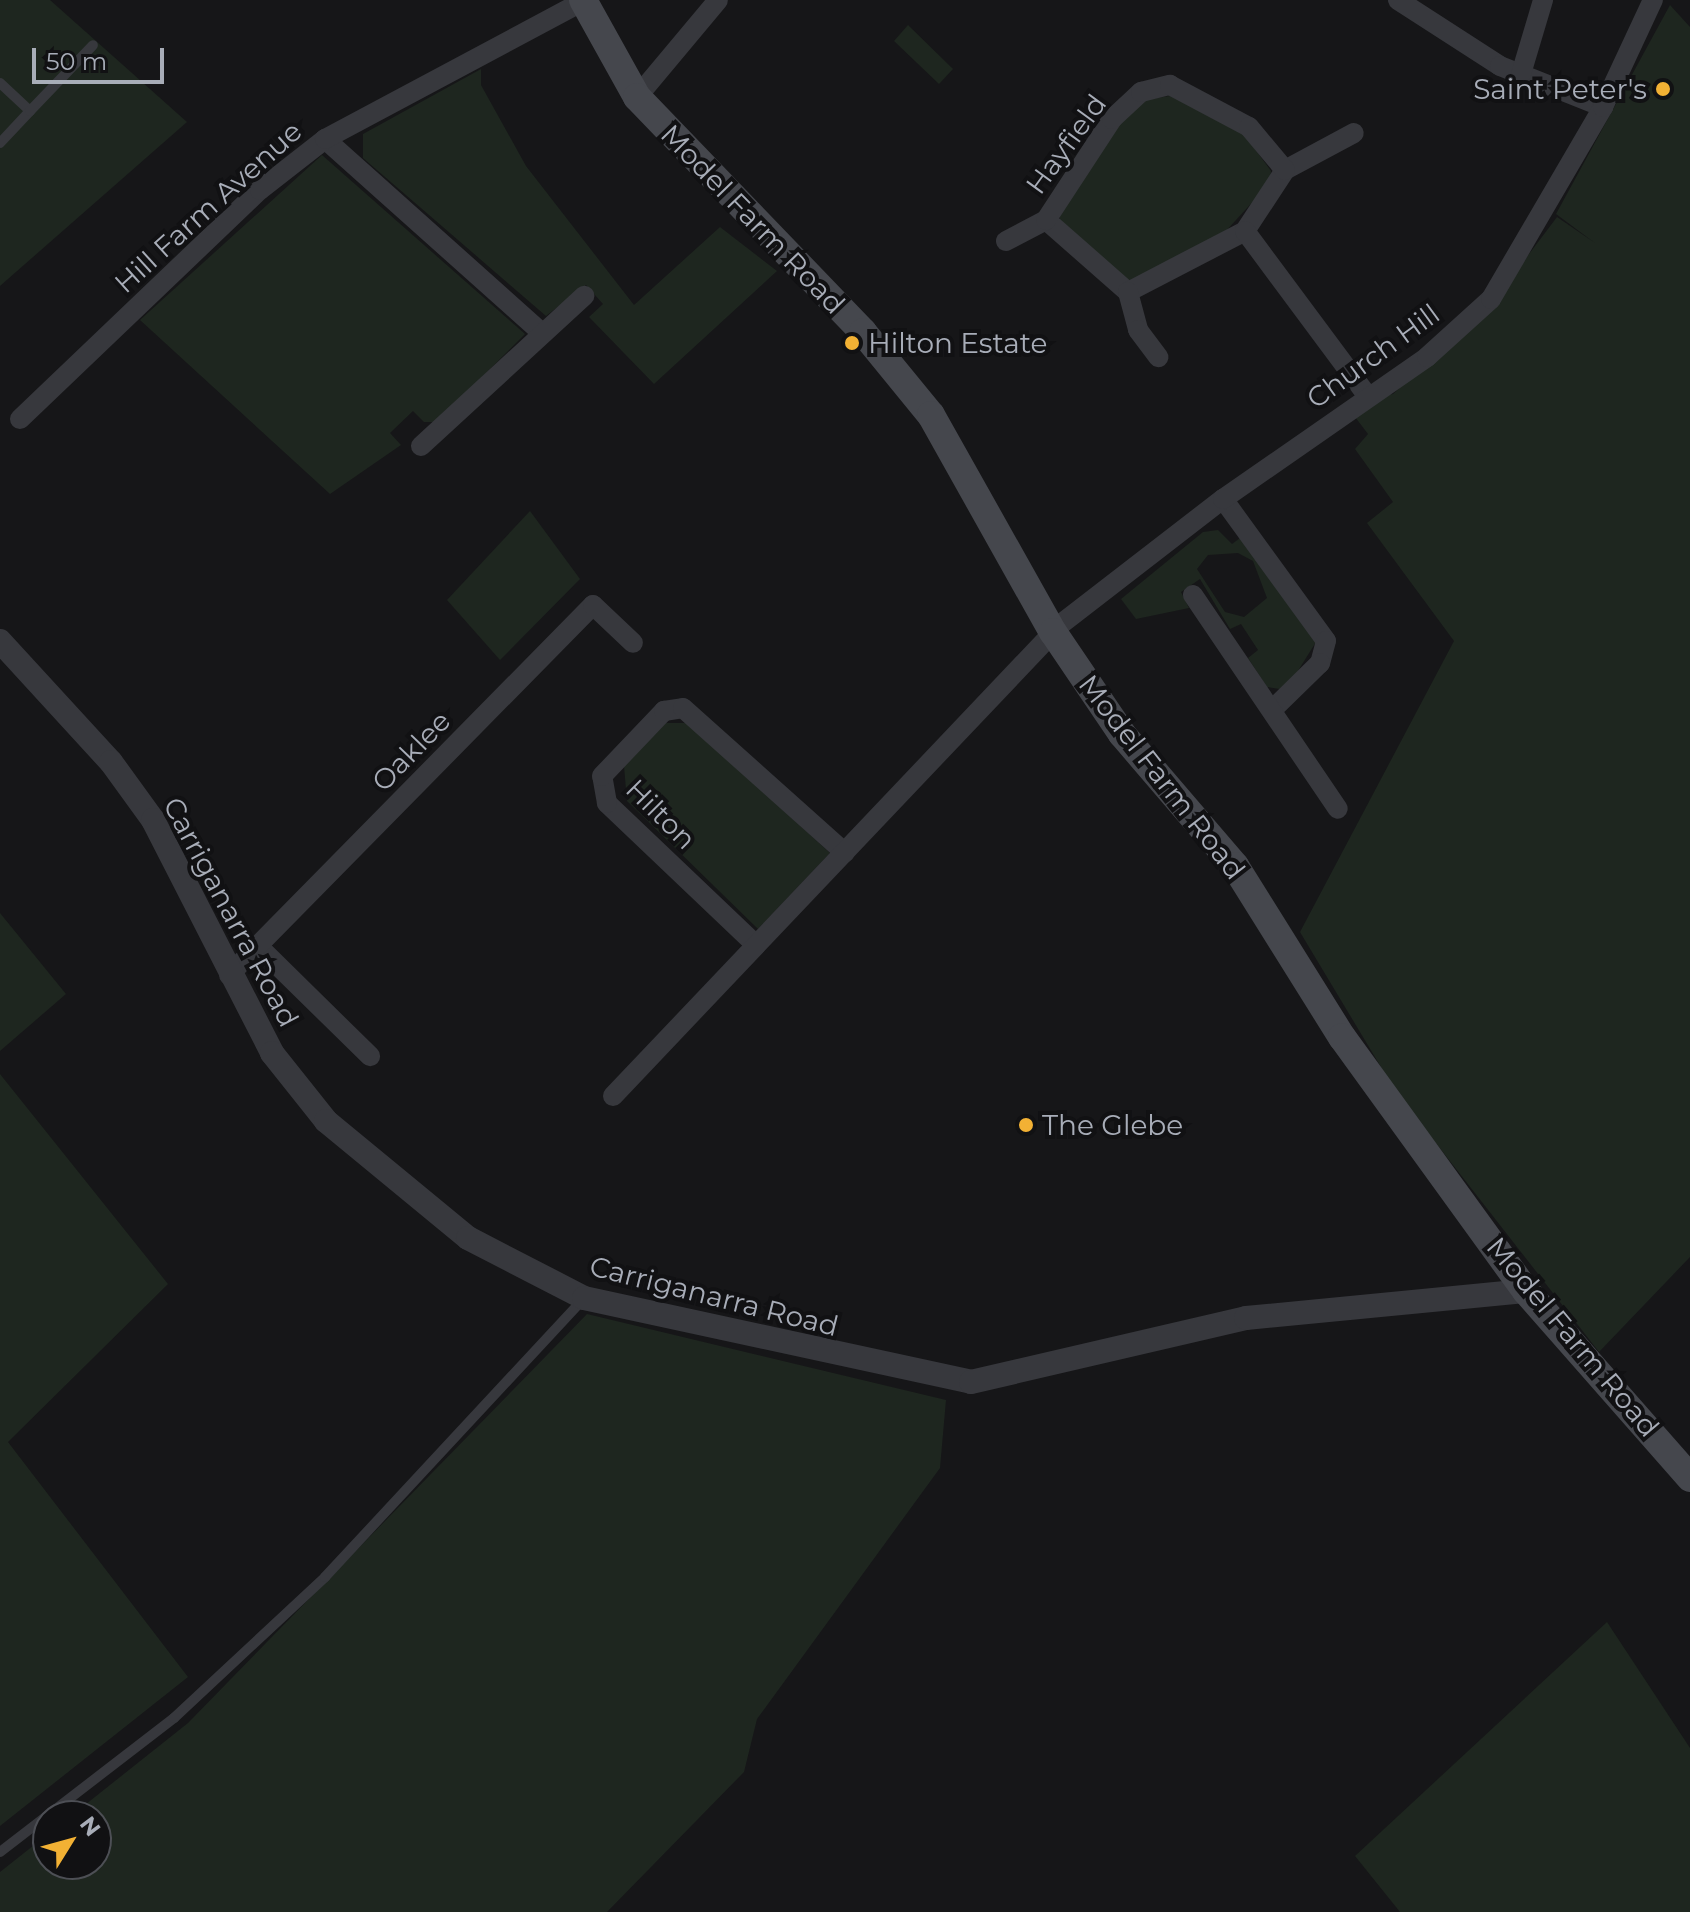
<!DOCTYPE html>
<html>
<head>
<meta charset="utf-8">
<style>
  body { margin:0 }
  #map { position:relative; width:1690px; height:1912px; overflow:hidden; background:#161618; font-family:Montserrat,sans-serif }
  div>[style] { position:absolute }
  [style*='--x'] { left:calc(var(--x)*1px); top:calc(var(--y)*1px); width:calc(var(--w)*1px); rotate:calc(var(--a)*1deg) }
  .green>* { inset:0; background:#1e261f }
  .service>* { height:10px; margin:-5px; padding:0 5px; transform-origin:5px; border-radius:5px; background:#37383d }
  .minor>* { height:20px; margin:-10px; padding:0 10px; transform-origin:10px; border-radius:10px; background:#37383d }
  .tertiary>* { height:24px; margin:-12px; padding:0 12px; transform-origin:12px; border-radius:12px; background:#37383d }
  .secondary>* { height:28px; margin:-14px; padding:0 14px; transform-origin:14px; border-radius:14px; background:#45474d }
  .dots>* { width:22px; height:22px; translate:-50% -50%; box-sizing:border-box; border:4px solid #111113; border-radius:50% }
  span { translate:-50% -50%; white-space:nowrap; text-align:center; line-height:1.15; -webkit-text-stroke:8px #111113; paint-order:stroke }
  .poi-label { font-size:28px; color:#a8adb8 }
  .right { translate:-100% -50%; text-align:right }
  .left { translate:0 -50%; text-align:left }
  .street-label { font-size:28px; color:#a8adb8 }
  .north { position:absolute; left:32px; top:1800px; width:80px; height:80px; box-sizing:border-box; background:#111113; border:2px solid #4d4f55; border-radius:50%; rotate:53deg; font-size:22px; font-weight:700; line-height:32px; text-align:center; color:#a8adb8 }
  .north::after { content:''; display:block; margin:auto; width:28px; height:36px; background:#f2b134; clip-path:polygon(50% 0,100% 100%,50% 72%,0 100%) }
  .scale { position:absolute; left:32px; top:48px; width:132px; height:36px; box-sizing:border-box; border:4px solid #a8adb8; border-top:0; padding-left:10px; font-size:24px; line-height:28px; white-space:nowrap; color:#a8adb8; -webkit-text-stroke:6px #111113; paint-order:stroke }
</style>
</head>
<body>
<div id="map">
  <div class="green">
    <div style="clip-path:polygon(0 0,50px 0,187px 122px,0 286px)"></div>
    <div style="clip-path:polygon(1670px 5px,1690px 27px,1690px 1257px,1599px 1352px,1396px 1092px,1300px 932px,1454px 641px,1367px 523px,1393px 502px,1355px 449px,1368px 434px,1352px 413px,1370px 398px,1393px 394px,1489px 307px,1557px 217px,1595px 243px,1556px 214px)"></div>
    <div style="clip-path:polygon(908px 25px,953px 69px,939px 84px,894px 41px)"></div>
    <div style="clip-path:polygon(481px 69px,481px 85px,526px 166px,634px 305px,720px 227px,777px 271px,654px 384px,589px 317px,603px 304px,586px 285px,546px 316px,363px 158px,363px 134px)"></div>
    <div style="clip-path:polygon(1176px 95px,1244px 134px,1271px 171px,1270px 183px,1202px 257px,1136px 284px,1103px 267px,1060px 225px,1060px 212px,1128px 112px,1144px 100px)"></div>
    <div style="clip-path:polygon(322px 155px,525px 334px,437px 422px,424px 422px,413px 411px,390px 433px,401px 445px,330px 494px,140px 320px)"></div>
    <div style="clip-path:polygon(530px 511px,580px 579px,500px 660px,447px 600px)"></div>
    <div style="clip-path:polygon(evenodd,1218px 530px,1232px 544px,1240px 538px,1316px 642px,1286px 690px,1267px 687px,1248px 658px,1258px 650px,1241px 624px,1230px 629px,1200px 579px,1181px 592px,1189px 608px,1136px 619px,1121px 599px,1203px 532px,1218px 530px,1238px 553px,1253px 561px,1267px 598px,1244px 617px,1225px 612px,1197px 569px,1208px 555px,1238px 553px)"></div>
    <div style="clip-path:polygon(666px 723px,688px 723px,830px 853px,758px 929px,627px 801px,624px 766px)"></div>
    <div style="clip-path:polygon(0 913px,66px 994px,0 1051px)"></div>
    <div style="clip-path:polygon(0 1074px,168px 1284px,8px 1442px,188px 1677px,0 1826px)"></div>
    <div style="clip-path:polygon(587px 1314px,946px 1400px,940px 1468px,757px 1719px,744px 1772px,607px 1912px,0 1912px,0 1872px,48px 1834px,48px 1864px,96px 1864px,96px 1816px,71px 1816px,188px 1723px)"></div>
    <div style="clip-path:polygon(1607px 1622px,1690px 1748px,1690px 1912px,1400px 1912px,1355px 1856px)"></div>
  </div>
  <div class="service">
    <div style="--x:0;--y:83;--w:41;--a:43"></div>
    <div style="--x:30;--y:111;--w:44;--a:133.2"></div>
    <div style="--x:30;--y:111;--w:91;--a:-46.3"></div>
    <div style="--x:0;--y:1852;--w:220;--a:-37.6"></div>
    <div style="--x:174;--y:1718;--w:207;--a:-43"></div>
    <div style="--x:325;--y:1577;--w:379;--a:-47.1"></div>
  </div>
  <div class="minor">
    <div style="--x:1398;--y:0;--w:121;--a:32.9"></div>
    <div style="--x:1500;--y:66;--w:111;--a:21.7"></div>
    <div style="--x:1521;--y:74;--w:77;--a:-73.4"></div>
    <div style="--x:637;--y:97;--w:126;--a:-50.1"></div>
    <div style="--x:325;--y:139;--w:292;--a:41.8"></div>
    <div style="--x:1046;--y:220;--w:109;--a:41.3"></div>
    <div style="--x:1128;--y:292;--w:132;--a:-27.5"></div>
    <div style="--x:1245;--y:231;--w:73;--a:-56.7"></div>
    <div style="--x:1285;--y:170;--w:78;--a:-28.2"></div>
    <div style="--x:1245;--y:231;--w:204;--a:53.4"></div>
    <div style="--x:1006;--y:241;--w:45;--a:-27.7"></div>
    <div style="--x:1046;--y:220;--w:121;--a:-56.8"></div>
    <div style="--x:1112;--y:119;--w:40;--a:-43"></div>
    <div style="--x:1141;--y:92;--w:30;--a:-14"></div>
    <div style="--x:1170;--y:85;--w:89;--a:28"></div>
    <div style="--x:1249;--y:127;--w:56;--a:50.1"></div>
    <div style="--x:1128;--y:292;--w:39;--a:75"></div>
    <div style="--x:1138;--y:330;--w:34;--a:53"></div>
    <div style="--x:20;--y:419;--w:332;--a:-43.7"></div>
    <div style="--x:260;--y:190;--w:83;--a:-38.1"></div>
    <div style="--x:325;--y:139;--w:293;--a:-28.1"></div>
    <div style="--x:421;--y:446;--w:222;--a:-42.6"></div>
    <div style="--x:1223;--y:499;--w:175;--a:54"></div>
    <div style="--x:1326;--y:641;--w:23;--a:105"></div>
    <div style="--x:1320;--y:663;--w:67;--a:135.6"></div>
    <div style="--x:1193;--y:595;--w:258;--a:55.9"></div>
    <div style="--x:756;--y:945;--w:206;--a:-136.4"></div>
    <div style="--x:607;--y:803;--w:27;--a:-100"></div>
    <div style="--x:602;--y:776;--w:90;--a:-46.4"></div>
    <div style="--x:664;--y:711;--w:19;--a:-9"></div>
    <div style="--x:683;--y:708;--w:217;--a:41.8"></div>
    <div style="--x:261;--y:949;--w:153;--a:44.5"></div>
    <div style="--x:229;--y:975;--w:519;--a:-45.47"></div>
    <div style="--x:593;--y:605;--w:55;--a:43.5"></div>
    <div style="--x:613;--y:1096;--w:651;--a:-46.49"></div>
    <div style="--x:1061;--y:624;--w:205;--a:-37.7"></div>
    <div style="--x:1223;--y:499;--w:249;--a:-34.8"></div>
    <div style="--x:1427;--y:357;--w:86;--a:-42.2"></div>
    <div style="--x:1491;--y:299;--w:222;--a:-59.7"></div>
    <div style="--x:1603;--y:107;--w:118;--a:-65"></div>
  </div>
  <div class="tertiary">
    <div style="--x:0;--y:641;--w:164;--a:47.5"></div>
    <div style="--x:111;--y:762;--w:72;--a:54.1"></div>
    <div style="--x:153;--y:820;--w:262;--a:62.9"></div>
    <div style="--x:272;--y:1053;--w:87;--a:51.5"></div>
    <div style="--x:326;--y:1121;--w:184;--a:39.5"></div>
    <div style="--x:468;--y:1238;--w:131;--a:27.3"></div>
    <div style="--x:584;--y:1298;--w:396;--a:12.2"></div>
    <div style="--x:971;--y:1382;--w:282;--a:-13.1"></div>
    <div style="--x:1246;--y:1318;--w:281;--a:-5.5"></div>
  </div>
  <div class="secondary">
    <div style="--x:583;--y:0;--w:111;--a:60.9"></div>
    <div style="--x:637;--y:97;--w:326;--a:46.1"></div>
    <div style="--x:863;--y:332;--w:107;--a:50.7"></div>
    <div style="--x:931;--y:415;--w:249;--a:60.7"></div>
    <div style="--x:1053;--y:632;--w:123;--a:55.9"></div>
    <div style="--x:1122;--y:734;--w:174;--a:49.4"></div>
    <div style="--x:1235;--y:866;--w:202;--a:58"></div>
    <div style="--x:1342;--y:1037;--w:314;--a:54.1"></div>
    <div style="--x:1526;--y:1291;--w:249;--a:48.7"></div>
  </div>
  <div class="dots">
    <div style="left:1663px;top:89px;background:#f2b134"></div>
    <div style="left:852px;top:343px;background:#f2b134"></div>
    <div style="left:1026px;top:1125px;background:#f2b134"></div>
  </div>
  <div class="poi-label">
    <span class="right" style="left:1647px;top:89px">Saint Peter's</span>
    <span class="left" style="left:868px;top:343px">Hilton Estate</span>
    <span class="left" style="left:1042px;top:1125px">The Glebe</span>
  </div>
  <div class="street-label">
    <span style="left:1066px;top:144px;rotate:-54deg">Hayfield</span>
    <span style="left:208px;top:207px;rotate:-42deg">Hill Farm Avenue</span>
    <span style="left:753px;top:219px;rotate:46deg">Model Farm Road</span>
    <span style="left:1373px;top:356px;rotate:-36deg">Church Hill</span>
    <span style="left:411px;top:751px;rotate:-46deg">Oaklee</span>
    <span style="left:1162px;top:777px;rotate:52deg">Model Farm Road</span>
    <span style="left:661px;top:814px;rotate:45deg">Hilton</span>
    <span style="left:231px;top:912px;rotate:62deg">Carriganarra Road</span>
    <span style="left:714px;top:1296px;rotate:14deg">Carriganarra Road</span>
    <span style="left:1573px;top:1337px;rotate:50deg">Model Farm Road</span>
  </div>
  <div class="north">N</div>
  <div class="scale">50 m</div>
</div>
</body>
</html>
